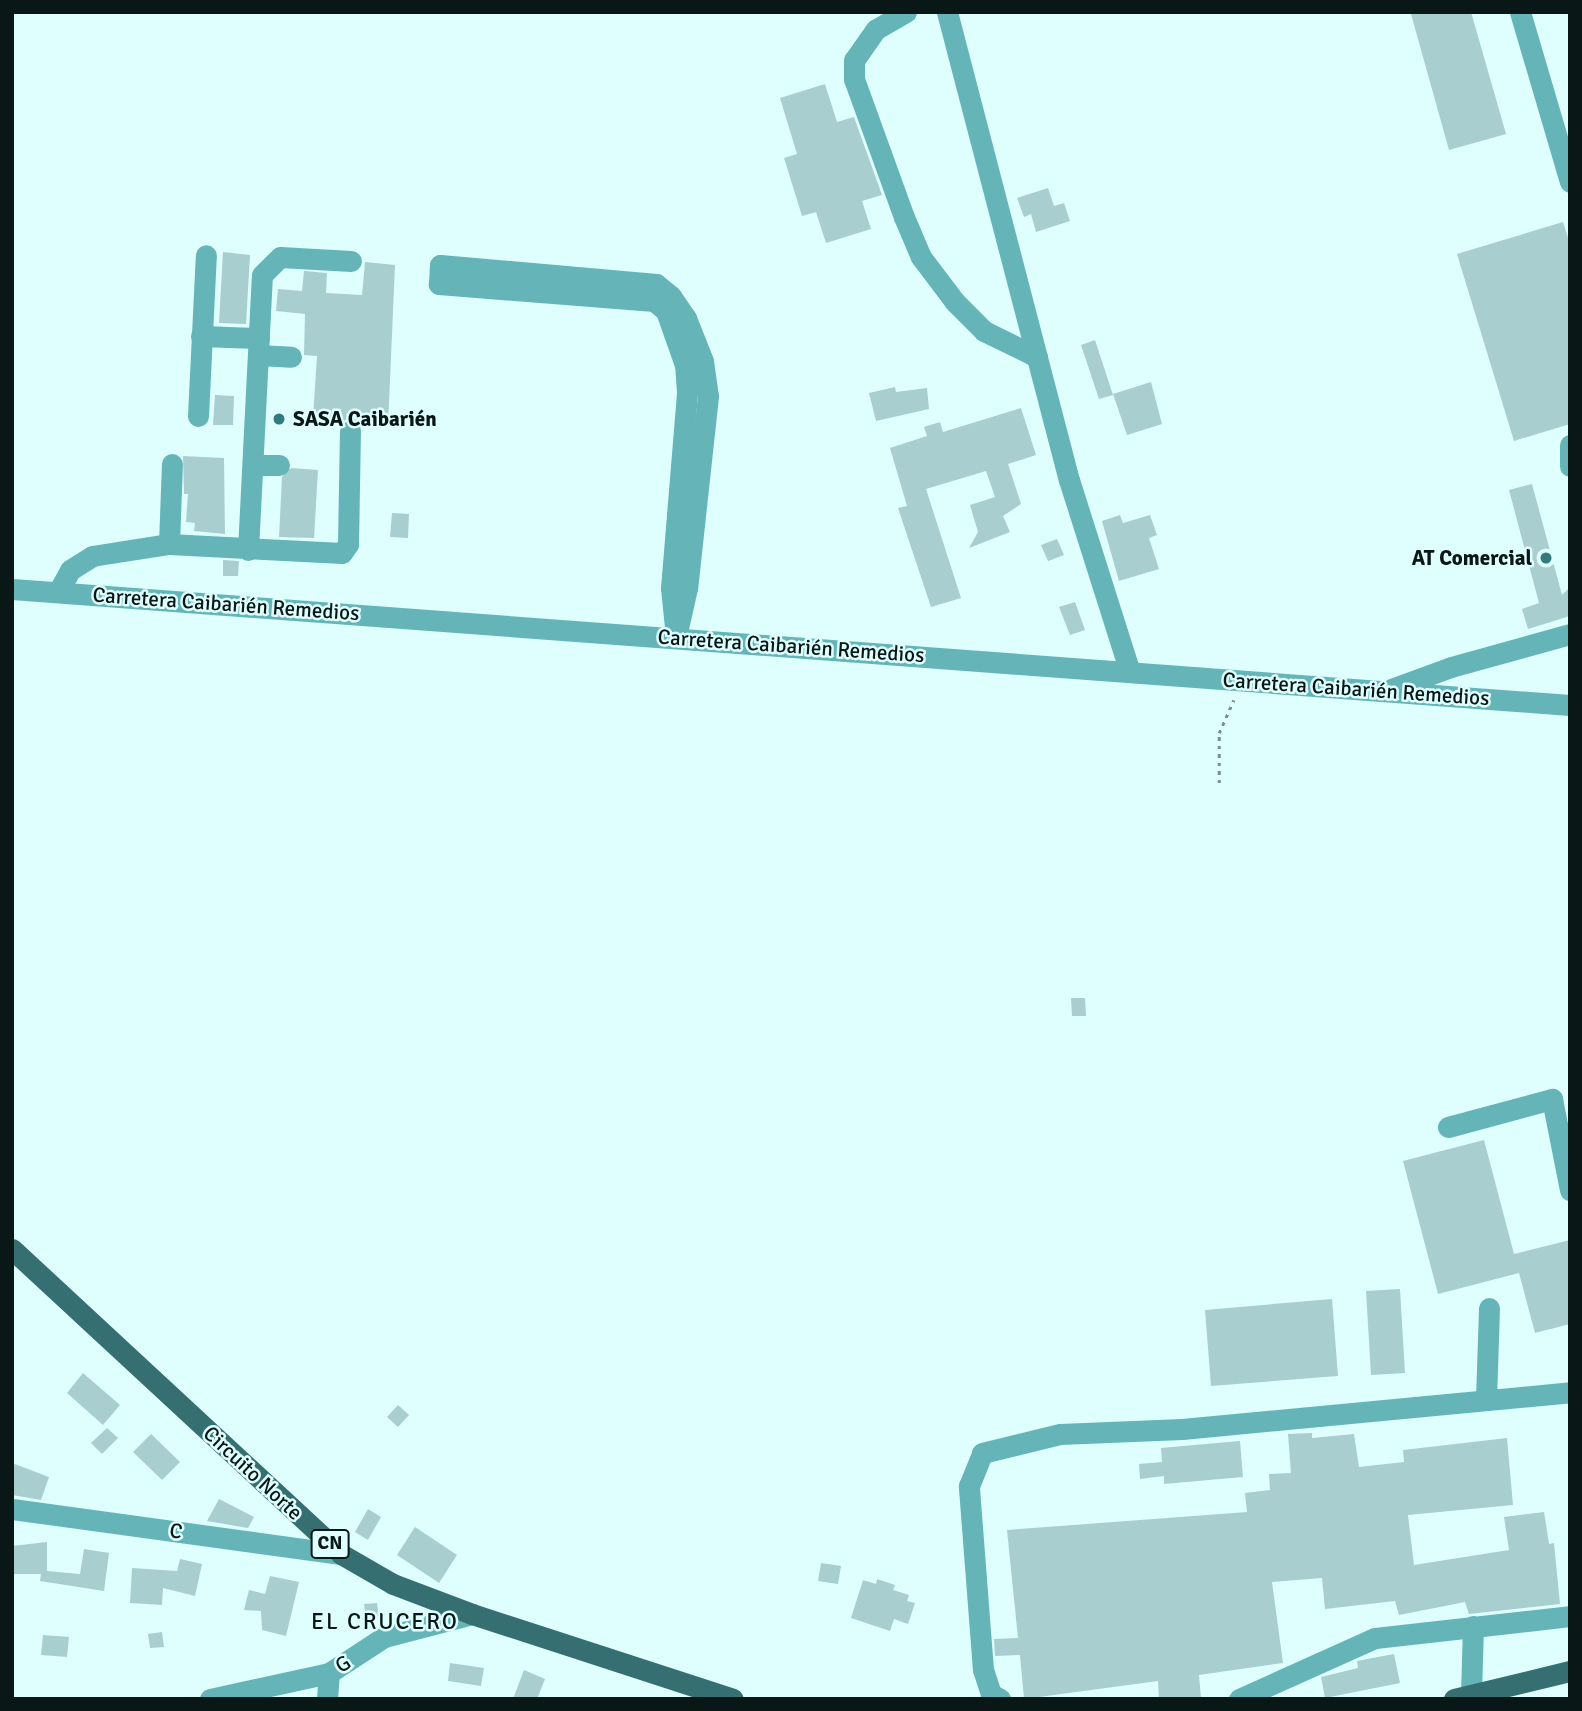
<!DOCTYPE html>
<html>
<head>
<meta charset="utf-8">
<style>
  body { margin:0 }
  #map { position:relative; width:1582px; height:1711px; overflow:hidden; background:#dffefe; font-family:Signika,sans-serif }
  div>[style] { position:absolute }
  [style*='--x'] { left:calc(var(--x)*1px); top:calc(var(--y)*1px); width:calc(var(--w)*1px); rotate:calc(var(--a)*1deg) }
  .building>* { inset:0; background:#a9cecf }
  .path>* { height:2.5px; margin-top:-1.25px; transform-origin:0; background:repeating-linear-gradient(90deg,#788f8f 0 3.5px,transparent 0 8.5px) }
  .minor>* { height:21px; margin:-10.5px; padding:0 10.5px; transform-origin:10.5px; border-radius:10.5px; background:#65b5b8 }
  .major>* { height:21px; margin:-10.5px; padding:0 10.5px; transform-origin:10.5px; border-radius:10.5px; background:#366f71 }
  .dots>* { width:19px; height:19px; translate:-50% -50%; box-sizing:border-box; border:4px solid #dffefe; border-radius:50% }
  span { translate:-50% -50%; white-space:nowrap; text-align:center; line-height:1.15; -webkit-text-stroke:5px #dffefe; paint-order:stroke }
  .shield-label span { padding:2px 5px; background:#dffefe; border:2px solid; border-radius:5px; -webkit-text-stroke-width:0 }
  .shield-label { font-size:19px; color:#091717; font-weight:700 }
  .poi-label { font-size:21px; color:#091717; font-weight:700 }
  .left { translate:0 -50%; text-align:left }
  .right { translate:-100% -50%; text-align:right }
  .street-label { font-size:21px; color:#091717 }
  .neighbourhood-label { font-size:23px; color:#091717; letter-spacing:2px }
  .frame { position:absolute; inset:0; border:14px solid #091717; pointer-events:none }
</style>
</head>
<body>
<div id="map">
  <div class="building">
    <div style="clip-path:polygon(1419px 12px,1471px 12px,1506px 134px,1449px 150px,1411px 14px)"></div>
    <div style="clip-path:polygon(825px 84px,837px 122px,854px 117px,882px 195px,862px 201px,871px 229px,826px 243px,816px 212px,802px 216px,784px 158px,797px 154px,780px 98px)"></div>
    <div style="clip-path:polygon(1048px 188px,1054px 206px,1064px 203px,1070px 221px,1036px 232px,1031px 214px,1024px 217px,1017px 198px)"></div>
    <div style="clip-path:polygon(1563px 222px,1570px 244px,1570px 424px,1514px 441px,1457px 254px)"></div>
    <div style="clip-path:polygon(223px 252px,250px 255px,246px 324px,219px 323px)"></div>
    <div style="clip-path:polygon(365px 262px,395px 265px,388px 426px,361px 424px,351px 418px,341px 422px,313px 418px,317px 356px,304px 355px,305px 314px,276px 311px,278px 289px,302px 291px,304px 271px,327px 273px,326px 293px,362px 295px)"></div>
    <div style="clip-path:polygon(1095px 340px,1113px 395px,1099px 399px,1081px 345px)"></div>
    <div style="clip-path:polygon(1151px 382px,1162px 424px,1127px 435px,1113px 394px)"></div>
    <div style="clip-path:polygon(895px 387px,896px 392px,927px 388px,929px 409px,876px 421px,869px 393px)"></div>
    <div style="clip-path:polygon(215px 395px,234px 396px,233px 425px,213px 425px)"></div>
    <div style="clip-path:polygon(1021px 408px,1036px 455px,1008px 464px,1021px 504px,1003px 516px,1010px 532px,969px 548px,978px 532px,970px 505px,995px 497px,986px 471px,926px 489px,961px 598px,931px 607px,898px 508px,907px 506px,890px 448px,927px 436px,924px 427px,940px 422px,943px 432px)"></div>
    <div style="clip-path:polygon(183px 456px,224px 458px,225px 534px,194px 531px,195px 523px,186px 522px,188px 494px,184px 494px)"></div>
    <div style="clip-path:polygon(291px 468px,318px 470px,314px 538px,279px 537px,282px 477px)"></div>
    <div style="clip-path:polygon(1532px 484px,1562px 595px,1570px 587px,1570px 616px,1528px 629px,1522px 609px,1539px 603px,1509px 490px)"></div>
    <div style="clip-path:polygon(392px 513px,409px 514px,408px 538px,390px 537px)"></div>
    <div style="clip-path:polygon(1120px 515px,1123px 523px,1150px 515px,1157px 535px,1149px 538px,1159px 569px,1119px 581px,1102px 521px)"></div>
    <div style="clip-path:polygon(1057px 539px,1064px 555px,1048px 561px,1041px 545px)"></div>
    <div style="clip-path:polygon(223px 560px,239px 561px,238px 576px,223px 576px)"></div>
    <div style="clip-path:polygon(1075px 602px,1085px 630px,1070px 635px,1059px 607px)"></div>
    <div style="clip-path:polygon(1071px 998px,1085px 998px,1086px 1016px,1072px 1016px)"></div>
    <div style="clip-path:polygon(1484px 1140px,1514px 1254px,1570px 1240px,1570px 1324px,1535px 1333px,1519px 1273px,1438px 1294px,1403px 1161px)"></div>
    <div style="clip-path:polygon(1400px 1289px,1405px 1373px,1371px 1375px,1366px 1291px)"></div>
    <div style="clip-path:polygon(1332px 1299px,1338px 1376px,1211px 1386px,1205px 1310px)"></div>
    <div style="clip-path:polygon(83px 1373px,120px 1405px,103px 1425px,67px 1393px)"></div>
    <div style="clip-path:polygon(398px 1405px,409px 1415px,398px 1427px,387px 1417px)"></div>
    <div style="clip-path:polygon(107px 1428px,118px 1438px,102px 1454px,91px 1443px)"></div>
    <div style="clip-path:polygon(1312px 1433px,1312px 1438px,1354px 1434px,1359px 1467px,1404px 1462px,1403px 1450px,1507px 1438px,1513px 1505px,1408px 1515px,1414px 1565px,1509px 1550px,1504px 1517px,1544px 1512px,1549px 1544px,1554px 1543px,1560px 1604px,1469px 1614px,1465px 1602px,1399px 1615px,1395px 1601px,1325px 1609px,1322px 1578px,1272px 1582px,1283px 1663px,1199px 1675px,1201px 1699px,1159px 1699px,1158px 1681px,1024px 1699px,1020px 1655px,995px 1656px,994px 1639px,1018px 1638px,1007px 1530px,1247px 1512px,1245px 1493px,1270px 1490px,1269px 1474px,1291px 1473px,1288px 1434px)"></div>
    <div style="clip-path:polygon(151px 1434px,180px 1462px,162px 1480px,133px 1452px)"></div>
    <div style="clip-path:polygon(1240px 1441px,1243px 1477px,1164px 1484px,1164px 1476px,1140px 1479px,1139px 1464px,1162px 1462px,1161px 1448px)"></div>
    <div style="clip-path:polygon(12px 1463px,49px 1477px,41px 1500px,12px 1495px)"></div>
    <div style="clip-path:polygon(219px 1499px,254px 1517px,248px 1528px,207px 1521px)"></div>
    <div style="clip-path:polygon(368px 1509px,381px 1517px,368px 1540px,355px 1532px)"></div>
    <div style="clip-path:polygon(415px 1527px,457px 1555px,439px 1583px,397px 1555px)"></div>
    <div style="clip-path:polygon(47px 1542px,47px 1571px,80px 1574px,84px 1549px,109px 1553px,104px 1591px,40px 1581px,41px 1574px,12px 1574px,12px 1546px)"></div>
    <div style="clip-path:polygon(180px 1559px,202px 1564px,195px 1596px,163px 1588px,162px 1605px,130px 1603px,132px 1568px,177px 1571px)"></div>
    <div style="clip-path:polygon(821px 1563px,841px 1566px,838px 1584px,818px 1581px)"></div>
    <div style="clip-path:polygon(270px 1576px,299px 1582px,286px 1636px,262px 1630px,261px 1611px,244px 1610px,249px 1590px,265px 1594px)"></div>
    <div style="clip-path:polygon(877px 1579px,895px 1585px,893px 1590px,909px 1595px,907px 1601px,915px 1603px,908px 1624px,894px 1619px,890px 1631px,851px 1618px,863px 1580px,876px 1584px)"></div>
    <div style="clip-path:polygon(377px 1603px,379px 1618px,366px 1619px,364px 1604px)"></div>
    <div style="clip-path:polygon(162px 1632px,164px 1647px,150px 1648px,148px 1634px)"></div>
    <div style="clip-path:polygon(43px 1635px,69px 1637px,67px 1657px,41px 1655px)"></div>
    <div style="clip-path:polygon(1394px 1654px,1400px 1683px,1325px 1698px,1321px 1677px,1358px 1668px,1357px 1661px)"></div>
    <div style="clip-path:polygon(450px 1663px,484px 1668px,481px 1686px,448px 1681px)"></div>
    <div style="clip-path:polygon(524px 1670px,545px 1679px,537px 1699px,513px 1699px)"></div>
  </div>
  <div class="path">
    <div style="--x:1219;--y:783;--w:50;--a:-90"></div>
    <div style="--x:1219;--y:733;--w:36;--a:-66"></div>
  </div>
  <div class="minor">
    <div style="--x:906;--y:12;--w:34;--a:150"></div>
    <div style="--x:876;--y:29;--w:38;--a:125"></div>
    <div style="--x:854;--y:60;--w:19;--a:90"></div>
    <div style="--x:854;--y:79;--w:147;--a:70.1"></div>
    <div style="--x:904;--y:217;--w:43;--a:67"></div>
    <div style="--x:921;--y:257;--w:56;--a:52.9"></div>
    <div style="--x:955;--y:302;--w:41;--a:45"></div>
    <div style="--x:984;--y:331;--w:59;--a:26.1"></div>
    <div style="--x:947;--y:12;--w:484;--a:75.4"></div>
    <div style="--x:1069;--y:480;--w:201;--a:72.4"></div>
    <div style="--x:1520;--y:12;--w:177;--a:73.6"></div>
    <div style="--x:440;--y:265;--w:217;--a:5"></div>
    <div style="--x:656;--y:284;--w:19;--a:39"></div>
    <div style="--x:671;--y:296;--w:27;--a:56"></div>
    <div style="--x:686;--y:318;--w:46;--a:68.4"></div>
    <div style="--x:703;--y:361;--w:35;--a:82"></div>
    <div style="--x:708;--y:396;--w:193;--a:96.2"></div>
    <div style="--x:687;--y:588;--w:50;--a:102.7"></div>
    <div style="--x:676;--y:637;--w:49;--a:-95.8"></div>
    <div style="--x:671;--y:588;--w:197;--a:-85.3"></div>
    <div style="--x:687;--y:392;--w:27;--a:-94"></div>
    <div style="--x:685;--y:365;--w:57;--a:-109.4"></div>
    <div style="--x:666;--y:311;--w:16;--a:-140"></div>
    <div style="--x:654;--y:301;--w:216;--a:-175.5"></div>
    <div style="--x:439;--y:284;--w:19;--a:-87"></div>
    <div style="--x:201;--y:336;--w:58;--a:2"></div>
    <div style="--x:258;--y:355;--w:33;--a:3"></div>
    <div style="--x:198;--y:416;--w:161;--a:-87.2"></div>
    <div style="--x:1570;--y:445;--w:21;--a:90"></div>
    <div style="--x:253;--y:465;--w:26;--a:0"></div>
    <div style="--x:169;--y:544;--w:80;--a:-87.9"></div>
    <div style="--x:248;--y:550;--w:275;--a:-87.1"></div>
    <div style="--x:262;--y:275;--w:25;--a:-45"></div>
    <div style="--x:280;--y:257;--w:71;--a:3.2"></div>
    <div style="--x:12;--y:589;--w:1562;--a:4.26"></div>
    <div style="--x:58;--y:592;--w:25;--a:-61"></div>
    <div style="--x:70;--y:570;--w:26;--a:-32"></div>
    <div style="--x:92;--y:556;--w:78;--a:-8.9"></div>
    <div style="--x:169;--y:544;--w:173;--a:3"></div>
    <div style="--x:342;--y:553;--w:11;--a:-56"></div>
    <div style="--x:348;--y:544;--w:113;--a:-89"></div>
    <div style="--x:1391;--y:689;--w:64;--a:-20.1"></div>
    <div style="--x:1451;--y:667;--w:123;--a:-15.5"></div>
    <div style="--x:1448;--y:1127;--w:108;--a:-15.1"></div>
    <div style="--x:1552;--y:1099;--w:93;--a:78.8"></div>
    <div style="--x:1486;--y:1399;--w:91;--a:-88.1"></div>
    <div style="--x:12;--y:1509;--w:332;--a:7.8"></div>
    <div style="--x:1471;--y:1694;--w:68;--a:-88.3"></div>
    <div style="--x:210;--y:1699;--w:122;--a:-12.3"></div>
    <div style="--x:329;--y:1673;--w:66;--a:-33.2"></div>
    <div style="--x:384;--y:1637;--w:91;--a:-14.6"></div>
    <div style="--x:327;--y:1699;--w:26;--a:-86"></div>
    <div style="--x:1000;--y:1699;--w:10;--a:-151"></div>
    <div style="--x:991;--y:1694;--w:25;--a:-108"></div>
    <div style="--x:983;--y:1670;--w:185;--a:-94.4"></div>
    <div style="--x:969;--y:1486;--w:35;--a:-68"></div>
    <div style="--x:982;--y:1453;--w:80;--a:-13.7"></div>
    <div style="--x:1060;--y:1434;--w:122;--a:-2.3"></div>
    <div style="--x:1182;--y:1429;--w:390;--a:-5.4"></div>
    <div style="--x:1239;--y:1699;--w:149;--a:-24.2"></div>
    <div style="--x:1375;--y:1638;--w:196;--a:-6.4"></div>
  </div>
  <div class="major">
    <div style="--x:12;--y:1249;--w:449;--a:42.8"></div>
    <div style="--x:341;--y:1554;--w:60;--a:30"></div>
    <div style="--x:393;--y:1584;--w:85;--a:20.8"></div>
    <div style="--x:472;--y:1614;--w:274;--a:18"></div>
    <div style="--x:1454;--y:1699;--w:119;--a:-13.6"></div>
  </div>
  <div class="dots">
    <div style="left:279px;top:419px;background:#317a7d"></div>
    <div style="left:1546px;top:558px;background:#317a7d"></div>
  </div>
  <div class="shield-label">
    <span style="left:330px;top:1544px">CN</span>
  </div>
  <div class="poi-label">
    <span class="left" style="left:293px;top:419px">SASA Caibarién</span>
    <span class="right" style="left:1532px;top:558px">AT Comercial</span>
  </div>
  <div class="street-label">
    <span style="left:226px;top:604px;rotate:4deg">Carretera Caibarién Remedios</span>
    <span style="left:791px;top:646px;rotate:4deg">Carretera Caibarién Remedios</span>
    <span style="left:1356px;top:689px;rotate:4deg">Carretera Caibarién Remedios</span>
    <span style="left:253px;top:1473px;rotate:43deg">Circuito Norte</span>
    <span style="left:176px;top:1531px;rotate:8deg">C</span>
    <span style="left:343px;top:1664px;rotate:-33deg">G</span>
  </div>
  <div class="neighbourhood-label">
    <span style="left:385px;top:1622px">EL CRUCERO</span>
  </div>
  <div class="frame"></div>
</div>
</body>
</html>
